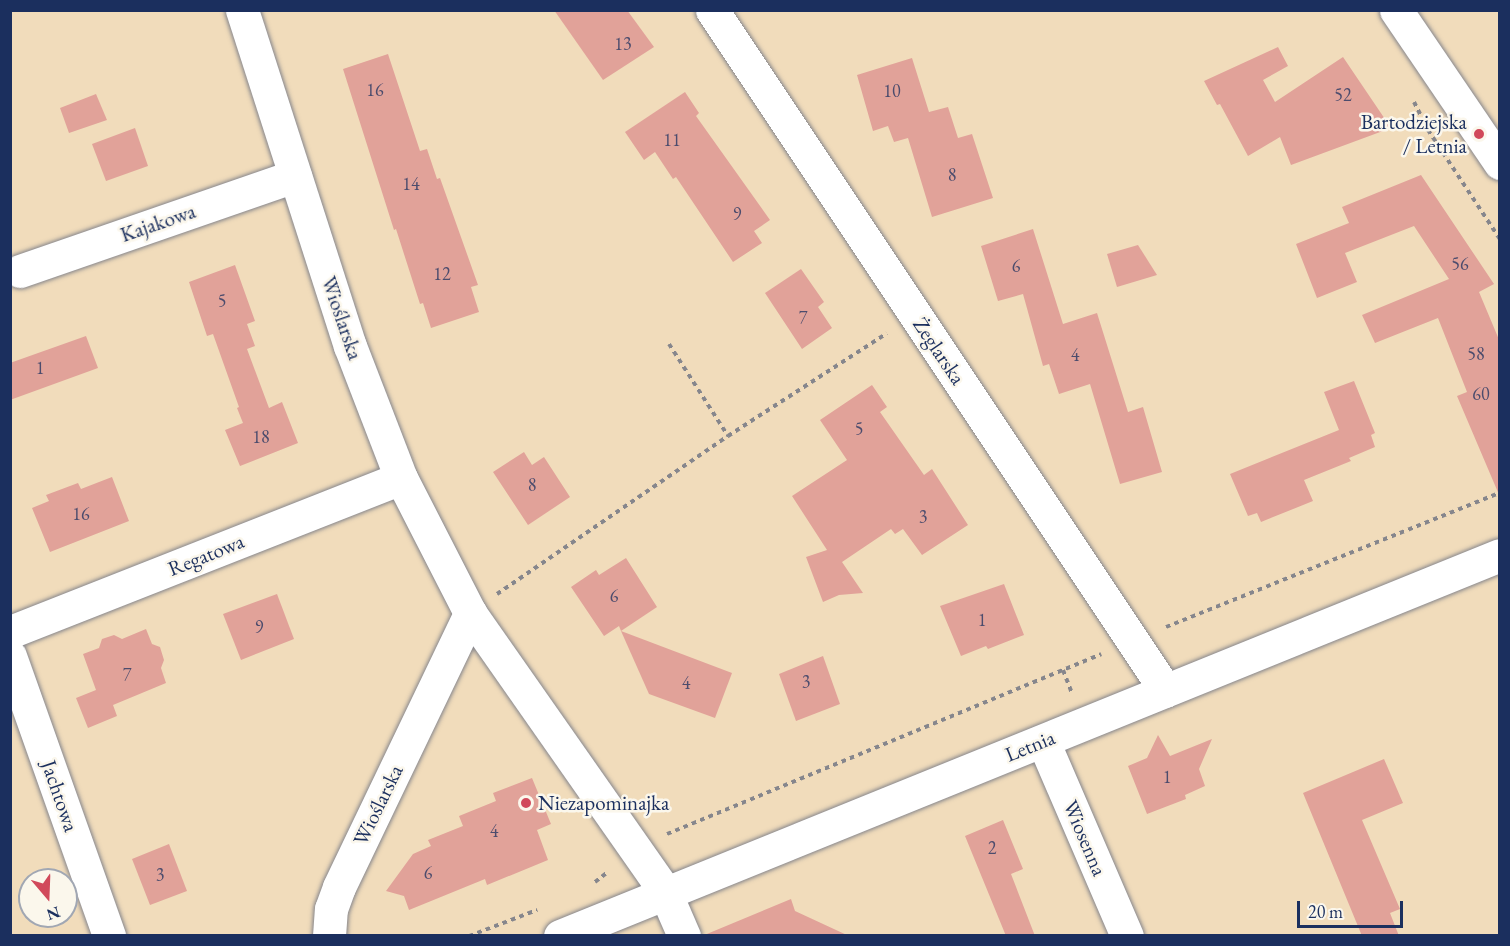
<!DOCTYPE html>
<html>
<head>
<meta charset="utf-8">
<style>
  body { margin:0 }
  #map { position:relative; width:1510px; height:946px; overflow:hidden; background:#f1dcbb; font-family:"EB Garamond",serif }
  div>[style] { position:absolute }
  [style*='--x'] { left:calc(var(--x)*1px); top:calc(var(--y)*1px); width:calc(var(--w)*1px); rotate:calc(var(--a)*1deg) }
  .building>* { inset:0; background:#e1a299 }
  .path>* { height:4px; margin-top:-2px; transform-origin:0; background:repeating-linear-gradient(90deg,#86868c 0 4.5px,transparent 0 9px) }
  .roads { filter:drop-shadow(0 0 2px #86868c) drop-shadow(0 0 2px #86868c) }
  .minor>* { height:33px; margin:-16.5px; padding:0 16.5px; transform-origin:16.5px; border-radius:16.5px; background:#fff }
  .tertiary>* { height:33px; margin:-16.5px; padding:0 16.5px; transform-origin:16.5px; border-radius:16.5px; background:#fff }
  .dots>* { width:16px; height:16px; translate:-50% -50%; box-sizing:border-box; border:3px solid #fbf7ec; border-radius:50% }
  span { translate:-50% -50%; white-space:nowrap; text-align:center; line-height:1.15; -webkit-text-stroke:5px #fbf7ec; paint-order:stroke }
  .number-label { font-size:18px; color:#4c4c6d }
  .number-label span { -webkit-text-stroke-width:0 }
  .poi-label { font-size:21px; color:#1b2f5e }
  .right { translate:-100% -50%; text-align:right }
  .left { translate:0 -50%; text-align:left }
  .street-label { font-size:21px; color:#1b2f5e }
  .frame { position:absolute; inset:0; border:12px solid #1b2f5e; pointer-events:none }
  .north { position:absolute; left:18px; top:868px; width:60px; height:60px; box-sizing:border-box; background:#fbf7ec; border:2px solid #a1a7b3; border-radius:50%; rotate:161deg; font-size:16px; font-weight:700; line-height:24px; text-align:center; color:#1b2f5e }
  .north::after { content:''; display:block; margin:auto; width:21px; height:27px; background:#d1495b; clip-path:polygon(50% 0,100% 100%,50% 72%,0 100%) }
  .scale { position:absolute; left:1297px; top:901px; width:106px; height:27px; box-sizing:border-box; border:3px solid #1b2f5e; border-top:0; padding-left:8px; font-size:18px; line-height:21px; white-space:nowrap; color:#1b2f5e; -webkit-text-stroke:4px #fbf7ec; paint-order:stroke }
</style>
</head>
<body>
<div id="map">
  <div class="building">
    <div style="clip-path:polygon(554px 10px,627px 10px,654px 47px,603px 80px)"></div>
    <div style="clip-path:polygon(1278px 47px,1288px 66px,1263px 80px,1275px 102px,1343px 57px,1391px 128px,1291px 165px,1280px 137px,1248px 156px,1220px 104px,1217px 105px,1204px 81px)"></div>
    <div style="clip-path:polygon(388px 54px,420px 151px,427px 149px,437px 179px,440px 178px,478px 285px,471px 287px,479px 312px,431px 328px,423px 303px,420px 304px,396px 229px,394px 230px,343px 69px)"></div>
    <div style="clip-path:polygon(912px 58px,929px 112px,948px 107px,958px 138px,972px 134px,993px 198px,932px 217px,908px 138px,894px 142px,888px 126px,873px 131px,857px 75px)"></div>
    <div style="clip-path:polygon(685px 92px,699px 113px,696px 116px,770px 220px,754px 231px,762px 243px,733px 262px,676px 177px,673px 179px,655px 152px,644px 160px,625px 132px)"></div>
    <div style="clip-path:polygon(96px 94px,107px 120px,69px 133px,60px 108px)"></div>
    <div style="clip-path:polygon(135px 128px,148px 166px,106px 181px,92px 144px)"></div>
    <div style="clip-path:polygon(1421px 175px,1494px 284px,1479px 292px,1500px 342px,1500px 497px,1457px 396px,1467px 392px,1438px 318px,1375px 343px,1362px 315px,1449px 279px,1414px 226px,1345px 253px,1357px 282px,1317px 298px,1296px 244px,1349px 223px,1342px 207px)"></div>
    <div style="clip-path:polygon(1033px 229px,1063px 324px,1097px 313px,1128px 412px,1143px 407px,1162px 472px,1120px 484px,1090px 384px,1059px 394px,1049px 364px,1043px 366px,1023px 294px,998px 301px,981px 246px)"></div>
    <div style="clip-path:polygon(1138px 245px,1157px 275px,1117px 287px,1107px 254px)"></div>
    <div style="clip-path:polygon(235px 265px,255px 321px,247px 324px,255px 346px,247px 349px,269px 408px,282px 402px,298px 443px,240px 466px,225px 430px,243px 423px,237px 408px,239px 407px,213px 334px,207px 336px,189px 282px)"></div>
    <div style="clip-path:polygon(801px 269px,824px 302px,818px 307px,832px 328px,802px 349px,765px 293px)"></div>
    <div style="clip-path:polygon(86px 336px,98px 368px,10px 400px,10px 363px)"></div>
    <div style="clip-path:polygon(1354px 381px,1375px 433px,1371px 435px,1375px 447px,1349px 458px,1351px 461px,1304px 480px,1313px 501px,1261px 522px,1257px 513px,1248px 516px,1230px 474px,1339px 430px,1324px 392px)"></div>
    <div style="clip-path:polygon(872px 385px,887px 407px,880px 412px,924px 475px,932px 469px,968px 525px,922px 555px,903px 529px,895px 534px,891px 529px,842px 562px,863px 593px,839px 595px,823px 602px,806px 557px,827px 550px,792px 496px,847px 460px,820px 420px)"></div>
    <div style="clip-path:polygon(524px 452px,532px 465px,544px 457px,570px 497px,528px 525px,493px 472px)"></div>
    <div style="clip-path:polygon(112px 477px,129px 521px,50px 552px,32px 508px,49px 501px,46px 495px,78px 483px,81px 489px)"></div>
    <div style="clip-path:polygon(626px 558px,657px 607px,621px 631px,619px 626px,604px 636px,571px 587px,596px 570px,599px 575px)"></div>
    <div style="clip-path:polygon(1004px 584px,1024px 635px,988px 649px,986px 646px,961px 656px,940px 606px)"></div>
    <div style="clip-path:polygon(277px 594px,294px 639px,241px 660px,223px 614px)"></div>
    <div style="clip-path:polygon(146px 629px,152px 644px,160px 647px,164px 660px,161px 668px,166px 683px,113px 705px,117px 716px,88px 728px,76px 698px,96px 690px,83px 654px,99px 648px,102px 639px,114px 635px,122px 639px)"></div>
    <div style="clip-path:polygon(621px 631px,732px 673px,715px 718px,649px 694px)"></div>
    <div style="clip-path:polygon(823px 656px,840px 704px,796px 721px,779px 674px)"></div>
    <div style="clip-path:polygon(1158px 735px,1170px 756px,1212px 739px,1199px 769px,1205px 786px,1185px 795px,1186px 799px,1147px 814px,1128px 766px,1147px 758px)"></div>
    <div style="clip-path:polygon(1384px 759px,1403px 803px,1362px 820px,1400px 909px,1390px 913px,1399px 936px,1362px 936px,1303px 793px)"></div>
    <div style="clip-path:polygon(532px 778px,551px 824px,537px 830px,548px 860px,487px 885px,485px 879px,409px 910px,404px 896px,386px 891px,413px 854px,431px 846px,428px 840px,463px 826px,459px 816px,496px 801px,493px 793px)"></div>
    <div style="clip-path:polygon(1003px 820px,1023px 869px,1011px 874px,1035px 936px,1006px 936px,965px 836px)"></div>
    <div style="clip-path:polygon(169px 844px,187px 891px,150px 905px,132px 859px)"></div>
    <div style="clip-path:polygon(791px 899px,795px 911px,849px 936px,702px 936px)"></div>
  </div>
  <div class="path">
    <div style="--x:1414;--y:102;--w:31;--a:63"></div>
    <div style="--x:1428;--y:130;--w:131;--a:56.6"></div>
    <div style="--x:669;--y:344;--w:109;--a:57.3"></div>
    <div style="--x:497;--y:594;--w:280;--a:-34.4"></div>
    <div style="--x:728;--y:436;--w:189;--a:-32.9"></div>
    <div style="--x:1166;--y:627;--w:360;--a:-21.9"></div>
    <div style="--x:1063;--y:670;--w:25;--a:69"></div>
    <div style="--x:667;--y:834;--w:470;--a:-22.5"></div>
    <div style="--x:595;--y:882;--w:16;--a:-38"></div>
    <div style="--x:469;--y:936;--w:73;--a:-20.9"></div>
  </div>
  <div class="roads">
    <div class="minor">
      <div style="--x:242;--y:10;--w:353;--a:72.2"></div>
      <div style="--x:350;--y:346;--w:142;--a:68.9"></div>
      <div style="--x:401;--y:478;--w:152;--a:62.9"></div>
      <div style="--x:470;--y:613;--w:340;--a:55"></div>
      <div style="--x:665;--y:892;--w:48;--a:66.6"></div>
      <div style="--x:712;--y:10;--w:818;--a:56.31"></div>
      <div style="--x:20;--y:271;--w:291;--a:-19.1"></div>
      <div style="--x:10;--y:632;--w:420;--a:-21.5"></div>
      <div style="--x:10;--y:656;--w:297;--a:70.5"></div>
      <div style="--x:1043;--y:741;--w:212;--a:66.7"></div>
      <div style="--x:329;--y:936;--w:27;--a:-86"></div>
      <div style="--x:331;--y:909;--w:23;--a:-70"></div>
      <div style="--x:339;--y:887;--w:304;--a:-64.4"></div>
      <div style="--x:560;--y:936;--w:1014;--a:-22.06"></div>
    </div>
    <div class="tertiary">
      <div style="--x:1396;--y:10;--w:185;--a:55.8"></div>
    </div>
  </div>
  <div class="dots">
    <div style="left:1479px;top:134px;background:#d1495b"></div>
    <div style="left:526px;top:803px;background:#d1495b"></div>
  </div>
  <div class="number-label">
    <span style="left:623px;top:44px">13</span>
    <span style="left:375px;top:90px">16</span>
    <span style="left:892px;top:91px">10</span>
    <span style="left:1343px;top:95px">52</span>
    <span style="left:672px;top:140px">11</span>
    <span style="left:952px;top:175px">8</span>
    <span style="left:411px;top:184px">14</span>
    <span style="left:737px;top:214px">9</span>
    <span style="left:1460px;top:264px">56</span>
    <span style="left:1016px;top:266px">6</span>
    <span style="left:442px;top:274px">12</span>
    <span style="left:222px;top:301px">5</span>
    <span style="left:803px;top:318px">7</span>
    <span style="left:1476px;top:354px">58</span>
    <span style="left:1075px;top:355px">4</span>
    <span style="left:40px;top:368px">1</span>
    <span style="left:1481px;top:394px">60</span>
    <span style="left:859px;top:429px">5</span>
    <span style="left:261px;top:437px">18</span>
    <span style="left:532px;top:485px">8</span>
    <span style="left:81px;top:514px">16</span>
    <span style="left:923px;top:517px">3</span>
    <span style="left:614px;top:596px">6</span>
    <span style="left:982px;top:620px">1</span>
    <span style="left:259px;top:627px">9</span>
    <span style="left:127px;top:675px">7</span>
    <span style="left:806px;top:682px">3</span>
    <span style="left:686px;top:683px">4</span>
    <span style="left:1167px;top:777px">1</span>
    <span style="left:494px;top:831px">4</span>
    <span style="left:992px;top:848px">2</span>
    <span style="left:428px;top:873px">6</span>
    <span style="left:160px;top:875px">3</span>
  </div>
  <div class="poi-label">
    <span class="right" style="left:1467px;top:134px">Bartodziejska<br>/ Letnia</span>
    <span class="left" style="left:538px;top:803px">Niezapominajka</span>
  </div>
  <div class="street-label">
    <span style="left:158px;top:223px;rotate:-19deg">Kajakowa</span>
    <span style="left:342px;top:318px;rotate:71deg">Wioślarska</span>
    <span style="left:939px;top:351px;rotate:56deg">Żeglarska</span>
    <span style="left:206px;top:555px;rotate:-22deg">Regatowa</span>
    <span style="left:1030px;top:746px;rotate:-22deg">Letnia</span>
    <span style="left:60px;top:796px;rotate:71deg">Jachtowa</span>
    <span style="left:378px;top:805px;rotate:-64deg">Wioślarska</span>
    <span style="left:1085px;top:838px;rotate:67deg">Wiosenna</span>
  </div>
  <div class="frame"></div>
  <div class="north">N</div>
  <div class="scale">20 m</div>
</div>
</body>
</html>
